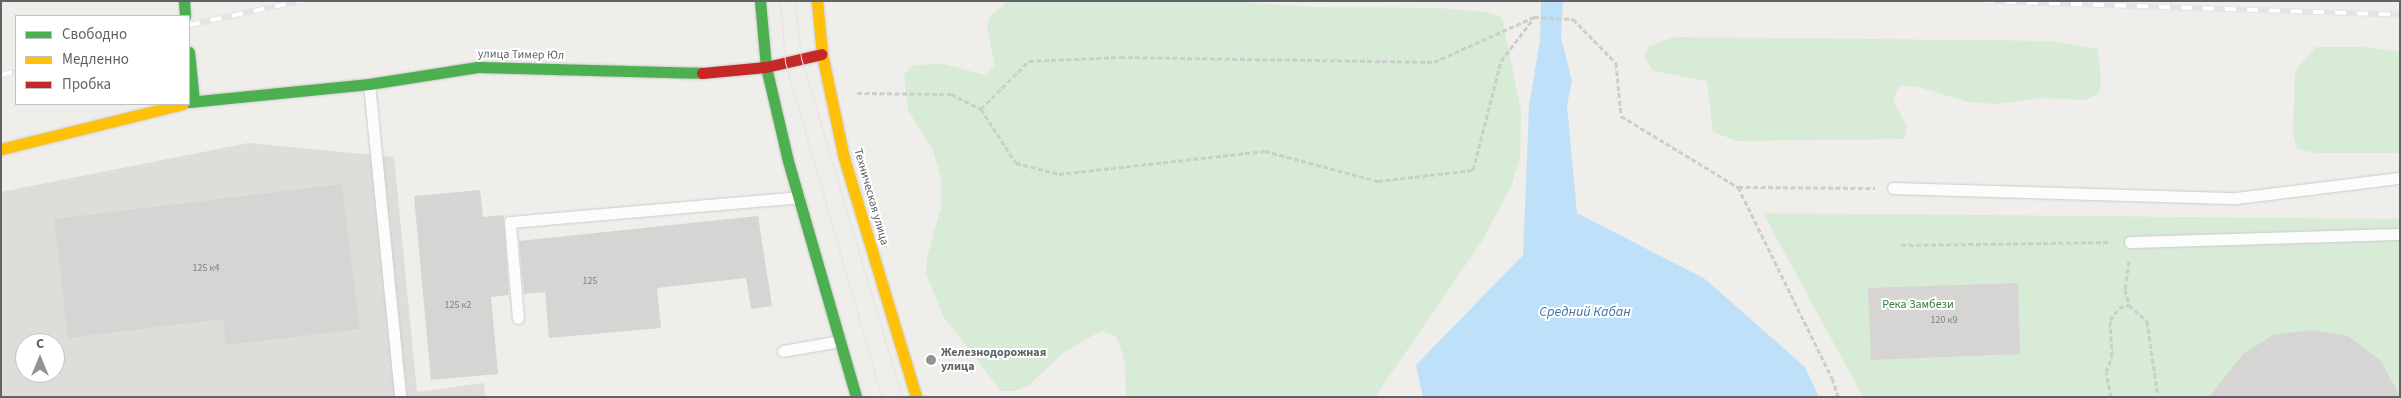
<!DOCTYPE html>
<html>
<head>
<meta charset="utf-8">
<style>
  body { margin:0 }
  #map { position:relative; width:2401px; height:398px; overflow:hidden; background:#efeeea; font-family:"Source Sans 3",sans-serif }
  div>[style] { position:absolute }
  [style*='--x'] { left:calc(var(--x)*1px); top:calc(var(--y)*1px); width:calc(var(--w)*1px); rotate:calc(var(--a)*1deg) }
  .industrial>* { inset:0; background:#dfddda }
  .green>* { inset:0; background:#d8ebd6 }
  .water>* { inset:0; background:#bfe0f9 }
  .building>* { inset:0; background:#d6d5d3 }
  .path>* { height:3px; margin-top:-1.5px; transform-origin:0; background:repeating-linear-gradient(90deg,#cacfcc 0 5px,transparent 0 7.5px) }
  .roads { filter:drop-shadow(0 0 1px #cbcccc) drop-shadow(0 0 1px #cbcccc) }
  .lane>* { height:11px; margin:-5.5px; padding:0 5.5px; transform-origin:5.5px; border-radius:5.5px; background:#fdfcfc }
  .fast>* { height:11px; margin:-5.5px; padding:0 5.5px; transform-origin:5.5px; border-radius:5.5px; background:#4caf50 }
  .slow>* { height:11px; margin:-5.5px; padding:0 5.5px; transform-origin:5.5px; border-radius:5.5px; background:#ffc107 }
  .jam>* { height:11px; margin:-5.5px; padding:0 5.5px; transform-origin:5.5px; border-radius:5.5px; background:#c62828 }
  .tram>* { height:1px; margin:-0.5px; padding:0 0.5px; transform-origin:0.5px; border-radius:0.5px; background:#e4e4e4 }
  .rail>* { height:5.5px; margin-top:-2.75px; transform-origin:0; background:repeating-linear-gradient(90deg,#fff 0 11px,#e4e4e4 0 22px); box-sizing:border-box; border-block:1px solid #e4e4e4 }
  .dots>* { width:14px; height:14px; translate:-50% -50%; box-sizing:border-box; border:2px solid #fff; border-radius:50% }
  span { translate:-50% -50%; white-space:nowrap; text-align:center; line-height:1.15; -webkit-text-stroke:4px #fff; paint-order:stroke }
  .number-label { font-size:10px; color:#7e8184 }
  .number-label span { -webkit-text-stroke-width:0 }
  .street-label { font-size:12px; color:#5f6368 }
  .park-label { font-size:12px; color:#348238 }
  .poi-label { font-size:12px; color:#5f6368; font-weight:700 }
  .left { translate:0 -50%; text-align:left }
  .water-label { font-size:14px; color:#4174aa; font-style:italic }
  .frame { position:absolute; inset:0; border:2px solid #5f6368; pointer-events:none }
  .legend { position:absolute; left:15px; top:15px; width:175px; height:90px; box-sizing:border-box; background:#fff; border:1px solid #bfc1c3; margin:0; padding:6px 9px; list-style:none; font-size:15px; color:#5f6368 }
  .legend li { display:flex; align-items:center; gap:10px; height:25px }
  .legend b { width:25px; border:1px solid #bfc1c3 }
  .north { position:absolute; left:15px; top:333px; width:50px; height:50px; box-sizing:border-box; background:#fff; border:1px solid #bfc1c3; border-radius:50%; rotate:0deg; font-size:14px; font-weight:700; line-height:20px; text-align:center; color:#5f6368 }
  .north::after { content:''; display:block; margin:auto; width:18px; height:22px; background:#919496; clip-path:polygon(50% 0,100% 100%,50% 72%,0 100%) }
</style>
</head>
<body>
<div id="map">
  <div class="industrial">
    <div style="clip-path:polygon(evenodd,248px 143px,394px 157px,417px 392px,484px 383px,485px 397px,1px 397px,1px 192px,248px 143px,25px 343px,55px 343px,55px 373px,25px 373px,25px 343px)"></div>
  </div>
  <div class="green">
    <div style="clip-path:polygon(1009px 1px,1241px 2px,1313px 7px,1437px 8px,1487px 12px,1502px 17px,1521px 111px,1520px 156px,1512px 184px,1482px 241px,1375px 397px,1126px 397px,1125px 365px,1121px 349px,1116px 336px,1101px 331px,1064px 352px,1028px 386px,1014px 391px,1001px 391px,943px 316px,926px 273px,927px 257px,941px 207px,941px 178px,933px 150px,908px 110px,904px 74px,914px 65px,944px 64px,985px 75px,995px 65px,987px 28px,991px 15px)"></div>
    <div style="clip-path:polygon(1675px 37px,2051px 41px,2098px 49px,2101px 81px,2099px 93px,2085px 100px,2042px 98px,1997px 104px,1968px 102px,1919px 87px,1899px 86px,1893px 100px,1907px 127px,1904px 139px,1737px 141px,1713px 132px,1707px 81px,1653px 71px,1644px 58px,1649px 46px)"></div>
    <div style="clip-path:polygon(2316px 47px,2364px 47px,2400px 52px,2400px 153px,2316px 153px,2297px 149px,2293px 133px,2295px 71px)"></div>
    <div style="clip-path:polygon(1763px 213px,2400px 219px,2400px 397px,1863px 397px)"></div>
  </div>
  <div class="water">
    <div style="clip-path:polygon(1541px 1px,1563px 1px,1561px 37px,1572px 81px,1567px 105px,1577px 213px,1705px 279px,1805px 367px,1819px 397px,1423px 397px,1416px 365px,1523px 255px,1529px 106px,1540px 40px)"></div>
  </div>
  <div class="building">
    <div style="clip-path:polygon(342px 184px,360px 329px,226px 345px,223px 319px,68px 338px,54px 219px)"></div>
    <div style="clip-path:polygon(480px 190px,483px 217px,503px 215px,504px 218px,509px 295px,491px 297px,498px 374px,431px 380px,414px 196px)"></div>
    <div style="clip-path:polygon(758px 216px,772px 306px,751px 309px,746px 278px,657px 288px,661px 328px,549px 338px,545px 292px,524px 294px,519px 241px)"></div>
    <div style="clip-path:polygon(2018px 283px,2020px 354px,1871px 360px,1868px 288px)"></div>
    <div style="clip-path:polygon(2311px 330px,2348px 336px,2381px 361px,2400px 397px,2209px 397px,2243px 354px,2273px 335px)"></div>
  </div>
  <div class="path">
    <div style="--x:857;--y:93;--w:94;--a:0.6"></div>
    <div style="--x:951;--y:94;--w:34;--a:27"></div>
    <div style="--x:981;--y:109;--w:64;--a:57.1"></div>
    <div style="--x:1016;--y:163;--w:44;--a:14.3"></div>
    <div style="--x:1059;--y:174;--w:207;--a:-6.4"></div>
    <div style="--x:1265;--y:151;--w:117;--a:14.9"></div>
    <div style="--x:1378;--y:181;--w:96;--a:-6.6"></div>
    <div style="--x:1473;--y:170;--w:113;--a:-75.6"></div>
    <div style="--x:1501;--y:61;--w:53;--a:-52.7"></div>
    <div style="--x:981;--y:109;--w:68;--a:-45"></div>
    <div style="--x:1029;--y:61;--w:91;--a:-2.5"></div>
    <div style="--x:1120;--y:57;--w:314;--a:0.9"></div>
    <div style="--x:1434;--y:62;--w:110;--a:-24.2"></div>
    <div style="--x:1534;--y:17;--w:39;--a:3"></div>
    <div style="--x:1573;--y:19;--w:62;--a:45.7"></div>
    <div style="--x:1616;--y:63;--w:53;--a:84.6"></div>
    <div style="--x:1621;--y:116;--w:137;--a:31.3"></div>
    <div style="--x:1738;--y:187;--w:137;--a:0.4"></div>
    <div style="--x:1738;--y:187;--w:213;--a:63.8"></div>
    <div style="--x:1832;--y:378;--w:20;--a:72"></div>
    <div style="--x:1901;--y:245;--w:210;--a:-0.8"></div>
    <div style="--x:2129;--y:261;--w:28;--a:98"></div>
    <div style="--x:2125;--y:289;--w:16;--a:76"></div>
    <div style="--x:2111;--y:397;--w:25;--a:-101"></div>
    <div style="--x:2106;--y:372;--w:17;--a:-69"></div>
    <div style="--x:2112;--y:356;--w:36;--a:-93"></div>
    <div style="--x:2110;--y:320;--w:15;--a:-53"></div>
    <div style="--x:2119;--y:308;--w:10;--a:-17"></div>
    <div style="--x:2129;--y:305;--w:24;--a:42"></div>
    <div style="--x:2147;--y:321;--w:77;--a:81.8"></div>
  </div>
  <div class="roads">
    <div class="lane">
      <div style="--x:369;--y:84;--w:315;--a:84.3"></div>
      <div style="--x:1893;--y:188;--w:343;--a:1.7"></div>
      <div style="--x:2236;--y:198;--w:165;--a:-7"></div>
      <div style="--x:2130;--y:242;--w:270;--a:-1.7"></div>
      <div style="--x:518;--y:318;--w:96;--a:-94.8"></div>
      <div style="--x:510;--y:222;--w:290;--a:-4.9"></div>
      <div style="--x:783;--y:351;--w:58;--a:-10"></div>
    </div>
    <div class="fast">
      <div style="--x:184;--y:1;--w:15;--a:86"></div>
      <div style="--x:760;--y:1;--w:66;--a:84.8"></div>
      <div style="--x:766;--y:67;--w:97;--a:76.8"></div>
      <div style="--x:788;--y:161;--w:246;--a:73.9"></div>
      <div style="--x:189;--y:52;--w:49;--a:84.2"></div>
      <div style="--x:189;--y:102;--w:181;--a:-5.7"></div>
      <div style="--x:369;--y:84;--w:110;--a:-8.9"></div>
      <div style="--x:478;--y:67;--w:224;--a:1.5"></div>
    </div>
    <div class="slow">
      <div style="--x:817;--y:1;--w:53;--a:84.6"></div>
      <div style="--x:822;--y:54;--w:106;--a:78.1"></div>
      <div style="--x:844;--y:158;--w:250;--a:73.2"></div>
      <div style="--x:1;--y:149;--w:187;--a:-13.9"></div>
    </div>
    <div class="jam">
      <div style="--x:702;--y:73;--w:64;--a:-5.4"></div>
      <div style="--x:766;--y:67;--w:57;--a:-13.1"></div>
    </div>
  </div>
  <div class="tram">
    <div style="--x:780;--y:1;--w:61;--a:85.3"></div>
    <div style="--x:785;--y:62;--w:349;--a:73.9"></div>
    <div style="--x:795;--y:1;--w:57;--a:84"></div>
    <div style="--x:801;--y:58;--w:354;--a:73.4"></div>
  </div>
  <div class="rail">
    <div style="--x:1983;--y:1;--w:417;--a:1.9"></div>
    <div style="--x:189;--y:25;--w:114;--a:-12.2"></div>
    <div style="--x:1;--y:75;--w:16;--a:-15"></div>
  </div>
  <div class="dots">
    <div style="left:931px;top:360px;background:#919496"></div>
  </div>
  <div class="number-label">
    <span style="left:206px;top:269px">125 к4</span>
    <span style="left:590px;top:282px">125</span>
    <span style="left:458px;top:306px">125 к2</span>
    <span style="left:1944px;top:321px">120 к9</span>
  </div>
  <div class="street-label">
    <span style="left:521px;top:55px;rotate:1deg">улица Тимер Юл</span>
    <span style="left:871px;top:197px;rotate:74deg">Техническая улица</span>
  </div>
  <div class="park-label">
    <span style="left:1918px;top:305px">Река Замбези</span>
  </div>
  <div class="poi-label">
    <span class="left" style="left:941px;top:360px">Железнодорожная<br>улица</span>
  </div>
  <div class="water-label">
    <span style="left:1585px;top:312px">Средний Кабан</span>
  </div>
  <div class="frame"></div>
  <ul class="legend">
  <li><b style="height:6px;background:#4caf50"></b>Свободно</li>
  <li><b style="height:6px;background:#ffc107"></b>Медленно</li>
  <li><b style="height:6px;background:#c62828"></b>Пробка</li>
  </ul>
  <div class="north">С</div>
</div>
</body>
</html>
